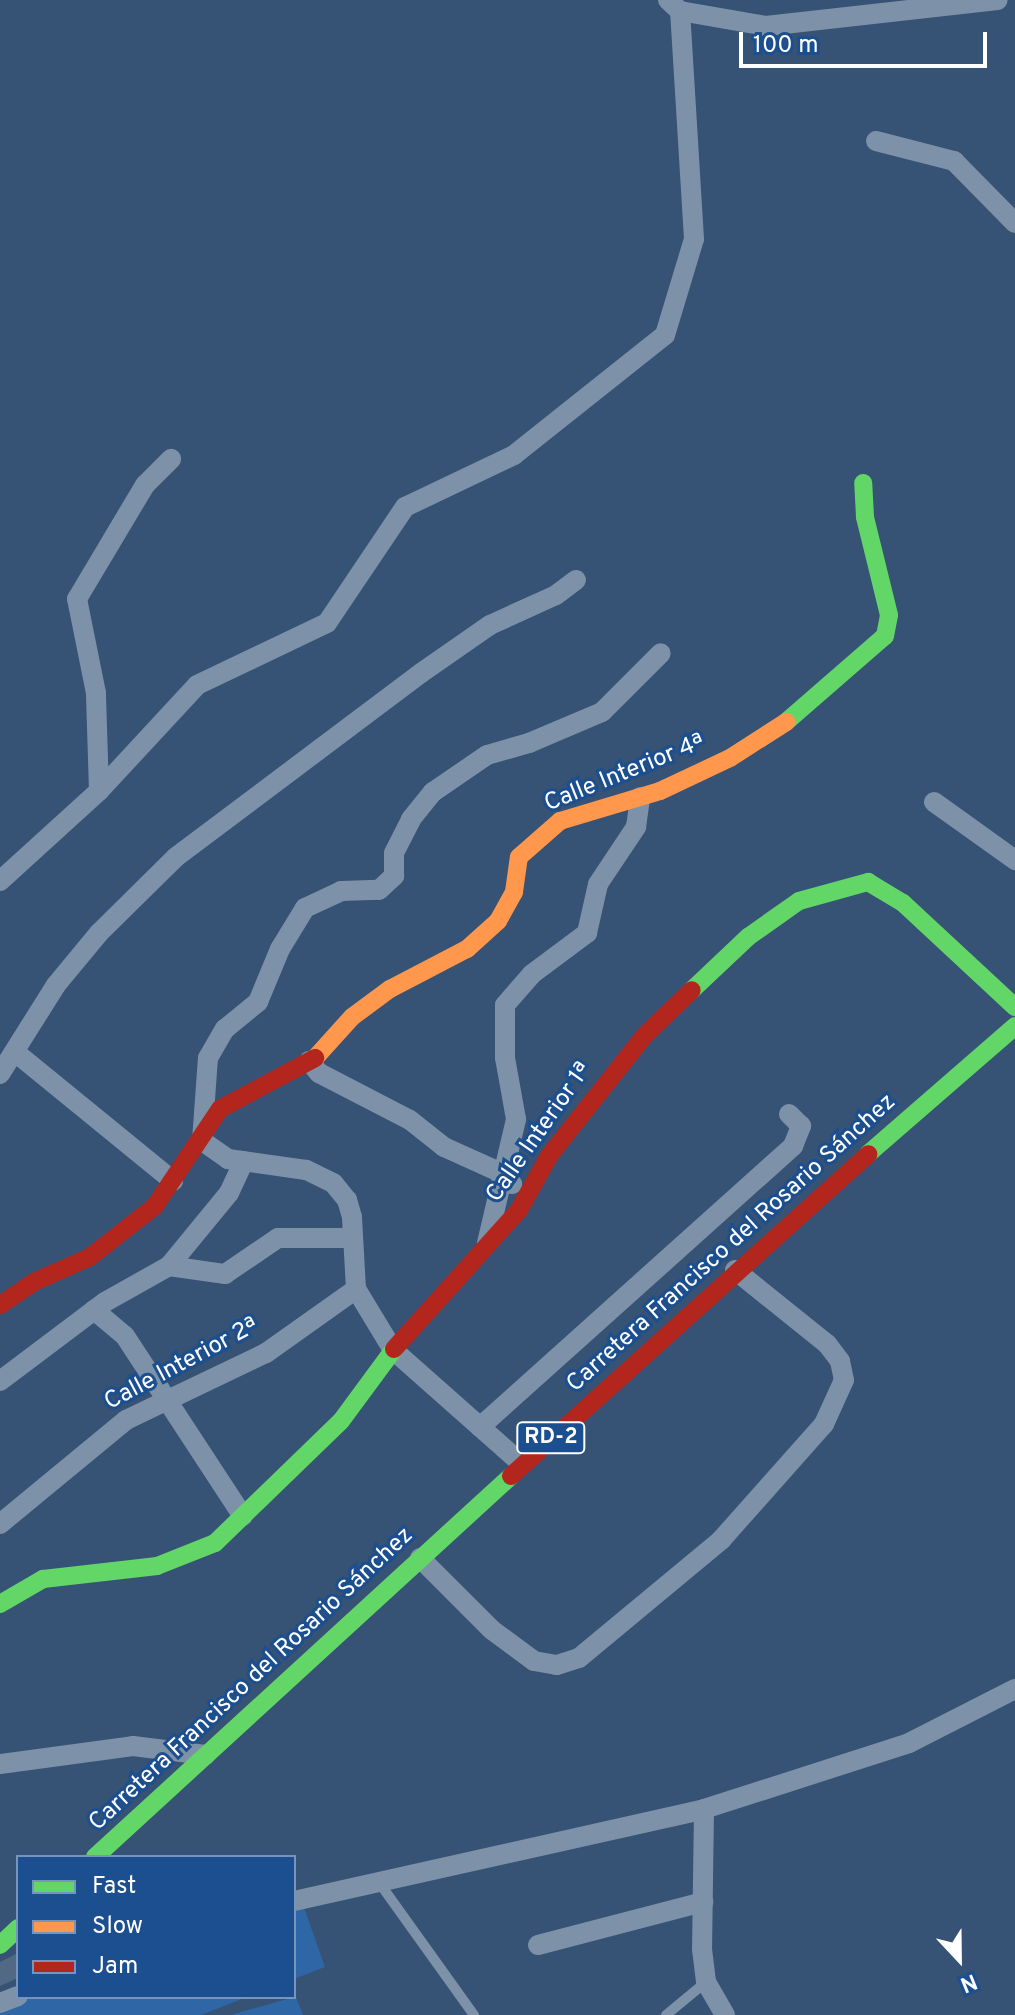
<!DOCTYPE html>
<html>
<head>
<meta charset="utf-8">
<style>
  body { margin:0 }
  #map { position:relative; width:1015px; height:2015px; overflow:hidden; background:#365274; font-family:Overpass,sans-serif }
  div>[style] { position:absolute }
  [style*='--x'] { left:calc(var(--x)*1px); top:calc(var(--y)*1px); width:calc(var(--w)*1px); rotate:calc(var(--a)*1deg) }
  .green>* { inset:0; background:#2f66a5 }
  .building>* { inset:0; background:#526984 }
  .lane>* { height:10px; margin:-5px; padding:0 5px; transform-origin:5px; border-radius:5px; background:#7d92a8 }
  .street>* { height:20px; margin:-10px; padding:0 10px; transform-origin:10px; border-radius:10px; background:#7d92a8 }
  .fast>* { height:18px; margin:-9px; padding:0 9px; transform-origin:9px; border-radius:9px; background:#63d668 }
  .slow>* { height:18px; margin:-9px; padding:0 9px; transform-origin:9px; border-radius:9px; background:#ff974d }
  .jam>* { height:18px; margin:-9px; padding:0 9px; transform-origin:9px; border-radius:9px; background:#b3261e }
  span { translate:-50% -50%; white-space:nowrap; text-align:center; line-height:1.15; -webkit-text-stroke:6px #1b4f8f; paint-order:stroke }
  .shield-label span { padding:2px 6px; background:#1b4f8f; border:2px solid; border-radius:6px; -webkit-text-stroke-width:0 }
  .shield-label { font-size:22px; color:#fff; font-weight:700 }
  .street-label { font-size:24px; color:#fff }
  .legend { position:absolute; left:16px; top:1855px; width:280px; height:144px; box-sizing:border-box; background:#1b4f8f; border:2px solid #7695bc; margin:0; padding:10px 14px; list-style:none; font-size:24px; color:#fff }
  .legend li { display:flex; align-items:center; gap:16px; height:40px }
  .legend b { width:40px; border:2px solid #7695bc }
  .north { position:absolute; left:919px; top:1919px; width:80px; height:80px; -webkit-text-stroke:6px #1b4f8f; paint-order:stroke; rotate:158deg; font-size:22px; font-weight:700; line-height:32px; text-align:center; color:#fff }
  .north::after { content:''; display:block; margin:auto; width:28px; height:36px; background:#fff; clip-path:polygon(50% 0,100% 100%,50% 72%,0 100%) }
  .scale { position:absolute; left:739px; top:32px; width:248px; height:36px; box-sizing:border-box; border:4px solid #fff; border-top:0; padding-left:10px; font-size:24px; line-height:28px; white-space:nowrap; color:#fff; -webkit-text-stroke:6px #1b4f8f; paint-order:stroke }
</style>
</head>
<body>
<div id="map">
  <div class="green">
    <div style="clip-path:polygon(301px 1899px,325px 1967px,294px 1979px,294px 1901px)"></div>
    <div style="clip-path:polygon(294px 1992px,303px 2015px,231px 2015px,294px 1997px)"></div>
    <div style="clip-path:polygon(18px 1997px,247px 1997px,201px 2015px,0 2015px,0 2003px)"></div>
  </div>
  <div class="building">
    <div style="clip-path:polygon(18px 1953px,18px 1978px,0 1986px,0 1962px)"></div>
  </div>
  <div class="lane">
    <div style="--x:378;--y:1881;--w:165;--a:54.4"></div>
    <div style="--x:666;--y:2015;--w:52;--a:-39.5"></div>
  </div>
  <div class="street">
    <div style="--x:668;--y:0;--w:16;--a:43"></div>
    <div style="--x:680;--y:11;--w:87;--a:9.9"></div>
    <div style="--x:766;--y:26;--w:233;--a:-6.4"></div>
    <div style="--x:876;--y:141;--w:81;--a:14.4"></div>
    <div style="--x:954;--y:161;--w:87;--a:45.5"></div>
    <div style="--x:99;--y:791;--w:98;--a:-91.8"></div>
    <div style="--x:96;--y:693;--w:96;--a:-101.4"></div>
    <div style="--x:77;--y:599;--w:133;--a:-59.2"></div>
    <div style="--x:145;--y:485;--w:37;--a:-45"></div>
    <div style="--x:934;--y:802;--w:100;--a:35.6"></div>
    <div style="--x:0;--y:881;--w:134;--a:-42.3"></div>
    <div style="--x:99;--y:791;--w:144;--a:-47.2"></div>
    <div style="--x:197;--y:685;--w:144;--a:-25.5"></div>
    <div style="--x:327;--y:623;--w:140;--a:-56.1"></div>
    <div style="--x:405;--y:507;--w:121;--a:-25.5"></div>
    <div style="--x:514;--y:455;--w:193;--a:-38.5"></div>
    <div style="--x:665;--y:335;--w:100;--a:-73.2"></div>
    <div style="--x:694;--y:239;--w:228;--a:-93.5"></div>
    <div style="--x:15;--y:1052;--w:204;--a:39.2"></div>
    <div style="--x:309;--y:1061;--w:16;--a:50"></div>
    <div style="--x:319;--y:1073;--w:102;--a:27.3"></div>
    <div style="--x:410;--y:1120;--w:43;--a:38.5"></div>
    <div style="--x:444;--y:1147;--w:66;--a:24.2"></div>
    <div style="--x:504;--y:1174;--w:13;--a:51"></div>
    <div style="--x:0;--y:1074;--w:105;--a:-57.8"></div>
    <div style="--x:56;--y:985;--w:67;--a:-50.4"></div>
    <div style="--x:99;--y:933;--w:108;--a:-44.6"></div>
    <div style="--x:176;--y:857;--w:306;--a:-36.9"></div>
    <div style="--x:421;--y:673;--w:84;--a:-34.8"></div>
    <div style="--x:490;--y:625;--w:72;--a:-24.4"></div>
    <div style="--x:556;--y:595;--w:25;--a:-37"></div>
    <div style="--x:487;--y:1243;--w:127;--a:-76.8"></div>
    <div style="--x:516;--y:1119;--w:62;--a:-100.2"></div>
    <div style="--x:505;--y:1058;--w:53;--a:-90"></div>
    <div style="--x:505;--y:1005;--w:41;--a:-48.9"></div>
    <div style="--x:532;--y:974;--w:69;--a:-36.7"></div>
    <div style="--x:587;--y:933;--w:50;--a:-77.3"></div>
    <div style="--x:598;--y:884;--w:69;--a:-56.3"></div>
    <div style="--x:636;--y:827;--w:30;--a:-82"></div>
    <div style="--x:169;--y:1266;--w:94;--a:-50.6"></div>
    <div style="--x:229;--y:1193;--w:35;--a:-65"></div>
    <div style="--x:94;--y:1310;--w:40;--a:40"></div>
    <div style="--x:125;--y:1336;--w:215;--a:56.8"></div>
    <div style="--x:0;--y:1381;--w:131;--a:-37"></div>
    <div style="--x:105;--y:1302;--w:73;--a:-29.4"></div>
    <div style="--x:169;--y:1266;--w:57;--a:8.1"></div>
    <div style="--x:225;--y:1274;--w:64;--a:-34.2"></div>
    <div style="--x:278;--y:1238;--w:74;--a:0"></div>
    <div style="--x:480;--y:1427;--w:421;--a:-41.9"></div>
    <div style="--x:793;--y:1146;--w:22;--a:-68"></div>
    <div style="--x:801;--y:1126;--w:17;--a:-135"></div>
    <div style="--x:522;--y:1464;--w:172;--a:-138.5"></div>
    <div style="--x:393;--y:1350;--w:71;--a:-121.2"></div>
    <div style="--x:356;--y:1289;--w:72;--a:-93.2"></div>
    <div style="--x:352;--y:1217;--w:18;--a:-106"></div>
    <div style="--x:347;--y:1200;--w:22;--a:-129"></div>
    <div style="--x:333;--y:1183;--w:30;--a:-154"></div>
    <div style="--x:306;--y:1170;--w:79;--a:-172"></div>
    <div style="--x:228;--y:1159;--w:32;--a:-145"></div>
    <div style="--x:202;--y:1141;--w:83;--a:-85.9"></div>
    <div style="--x:208;--y:1058;--w:34;--a:-60"></div>
    <div style="--x:225;--y:1029;--w:43;--a:-39.3"></div>
    <div style="--x:258;--y:1002;--w:57;--a:-67.5"></div>
    <div style="--x:280;--y:949;--w:48;--a:-58.6"></div>
    <div style="--x:305;--y:908;--w:40;--a:-25"></div>
    <div style="--x:341;--y:891;--w:38;--a:-2"></div>
    <div style="--x:379;--y:890;--w:21;--a:-43"></div>
    <div style="--x:394;--y:876;--w:23;--a:-90"></div>
    <div style="--x:394;--y:853;--w:38;--a:-63"></div>
    <div style="--x:411;--y:819;--w:35;--a:-51"></div>
    <div style="--x:433;--y:792;--w:65;--a:-34.4"></div>
    <div style="--x:487;--y:755;--w:44;--a:-15.9"></div>
    <div style="--x:529;--y:743;--w:79;--a:-23"></div>
    <div style="--x:602;--y:712;--w:83;--a:-45"></div>
    <div style="--x:0;--y:1524;--w:163;--a:-39.5"></div>
    <div style="--x:126;--y:1420;--w:155;--a:-25.6"></div>
    <div style="--x:266;--y:1353;--w:110;--a:-35.4"></div>
    <div style="--x:420;--y:1558;--w:102;--a:45"></div>
    <div style="--x:492;--y:1630;--w:52;--a:36.4"></div>
    <div style="--x:534;--y:1661;--w:23;--a:10"></div>
    <div style="--x:557;--y:1665;--w:23;--a:-18"></div>
    <div style="--x:579;--y:1658;--w:185;--a:-39.7"></div>
    <div style="--x:721;--y:1540;--w:155;--a:-48.4"></div>
    <div style="--x:824;--y:1424;--w:48;--a:-65.6"></div>
    <div style="--x:844;--y:1380;--w:19;--a:-102"></div>
    <div style="--x:840;--y:1361;--w:21;--a:-127"></div>
    <div style="--x:827;--y:1344;--w:118;--a:-141.2"></div>
    <div style="--x:0;--y:1764;--w:134;--a:-7.7"></div>
    <div style="--x:133;--y:1746;--w:73;--a:7.1"></div>
    <div style="--x:704;--y:1809;--w:140;--a:90.8"></div>
    <div style="--x:702;--y:1949;--w:33;--a:83"></div>
    <div style="--x:706;--y:1982;--w:38;--a:60"></div>
    <div style="--x:294;--y:1901;--w:420;--a:-12.6"></div>
    <div style="--x:704;--y:1809;--w:215;--a:-17.8"></div>
    <div style="--x:909;--y:1743;--w:119;--a:-27"></div>
    <div style="--x:538;--y:1945;--w:171;--a:-14.6"></div>
    <div style="--x:0;--y:2003;--w:19;--a:-21"></div>
  </div>
  <div class="fast">
    <div style="--x:786;--y:722;--w:131;--a:-41"></div>
    <div style="--x:885;--y:636;--w:21;--a:-79"></div>
    <div style="--x:889;--y:615;--w:101;--a:-103.8"></div>
    <div style="--x:865;--y:517;--w:34;--a:-93"></div>
    <div style="--x:692;--y:990;--w:77;--a:-43.4"></div>
    <div style="--x:748;--y:937;--w:62;--a:-35.2"></div>
    <div style="--x:799;--y:901;--w:72;--a:-15.4"></div>
    <div style="--x:868;--y:882;--w:41;--a:31"></div>
    <div style="--x:903;--y:903;--w:153;--a:42.9"></div>
    <div style="--x:868;--y:1154;--w:195;--a:-41"></div>
    <div style="--x:0;--y:1604;--w:50;--a:-30.2"></div>
    <div style="--x:43;--y:1579;--w:115;--a:-6.5"></div>
    <div style="--x:157;--y:1566;--w:62;--a:-21.6"></div>
    <div style="--x:215;--y:1543;--w:175;--a:-44.1"></div>
    <div style="--x:341;--y:1421;--w:89;--a:-53.6"></div>
    <div style="--x:95;--y:1857;--w:564;--a:-42.49"></div>
    <div style="--x:0;--y:1945;--w:25;--a:-43"></div>
  </div>
  <div class="slow">
    <div style="--x:315;--y:1058;--w:55;--a:-47.9"></div>
    <div style="--x:352;--y:1017;--w:47;--a:-36.4"></div>
    <div style="--x:390;--y:989;--w:87;--a:-27.5"></div>
    <div style="--x:467;--y:949;--w:42;--a:-42.1"></div>
    <div style="--x:498;--y:921;--w:33;--a:-61"></div>
    <div style="--x:514;--y:892;--w:35;--a:-82"></div>
    <div style="--x:519;--y:857;--w:55;--a:-41.3"></div>
    <div style="--x:560;--y:821;--w:104;--a:-16.7"></div>
    <div style="--x:660;--y:791;--w:77;--a:-25.2"></div>
    <div style="--x:730;--y:758;--w:67;--a:-32.7"></div>
  </div>
  <div class="jam">
    <div style="--x:0;--y:1305;--w:41;--a:-34.1"></div>
    <div style="--x:34;--y:1282;--w:61;--a:-24.1"></div>
    <div style="--x:90;--y:1257;--w:83;--a:-38.1"></div>
    <div style="--x:155;--y:1206;--w:117;--a:-56.2"></div>
    <div style="--x:220;--y:1109;--w:108;--a:-28.2"></div>
    <div style="--x:394;--y:1349;--w:187;--a:-48"></div>
    <div style="--x:519;--y:1210;--w:62;--a:-60.9"></div>
    <div style="--x:549;--y:1156;--w:153;--a:-51.6"></div>
    <div style="--x:644;--y:1036;--w:66;--a:-43.8"></div>
    <div style="--x:511;--y:1476;--w:481;--a:-42"></div>
  </div>
  <div class="shield-label">
    <span style="left:551px;top:1438px">RD-2</span>
  </div>
  <div class="street-label">
    <span style="left:625px;top:774px;rotate:-22deg">Calle Interior 4ª</span>
    <span style="left:540px;top:1133px;rotate:-55deg">Calle Interior 1ª</span>
    <span style="left:732px;top:1244px;rotate:-42deg">Carretera Francisco del Rosario Sánchez</span>
    <span style="left:182px;top:1365px;rotate:-28deg">Calle Interior 2ª</span>
    <span style="left:252px;top:1680px;rotate:-43deg">Carretera Francisco del Rosario Sánchez</span>
  </div>
  <ul class="legend">
  <li><b style="height:10px;background:#63d668"></b>Fast</li>
  <li><b style="height:10px;background:#ff974d"></b>Slow</li>
  <li><b style="height:10px;background:#b3261e"></b>Jam</li>
  </ul>
  <div class="north">N</div>
  <div class="scale">100 m</div>
</div>
</body>
</html>
